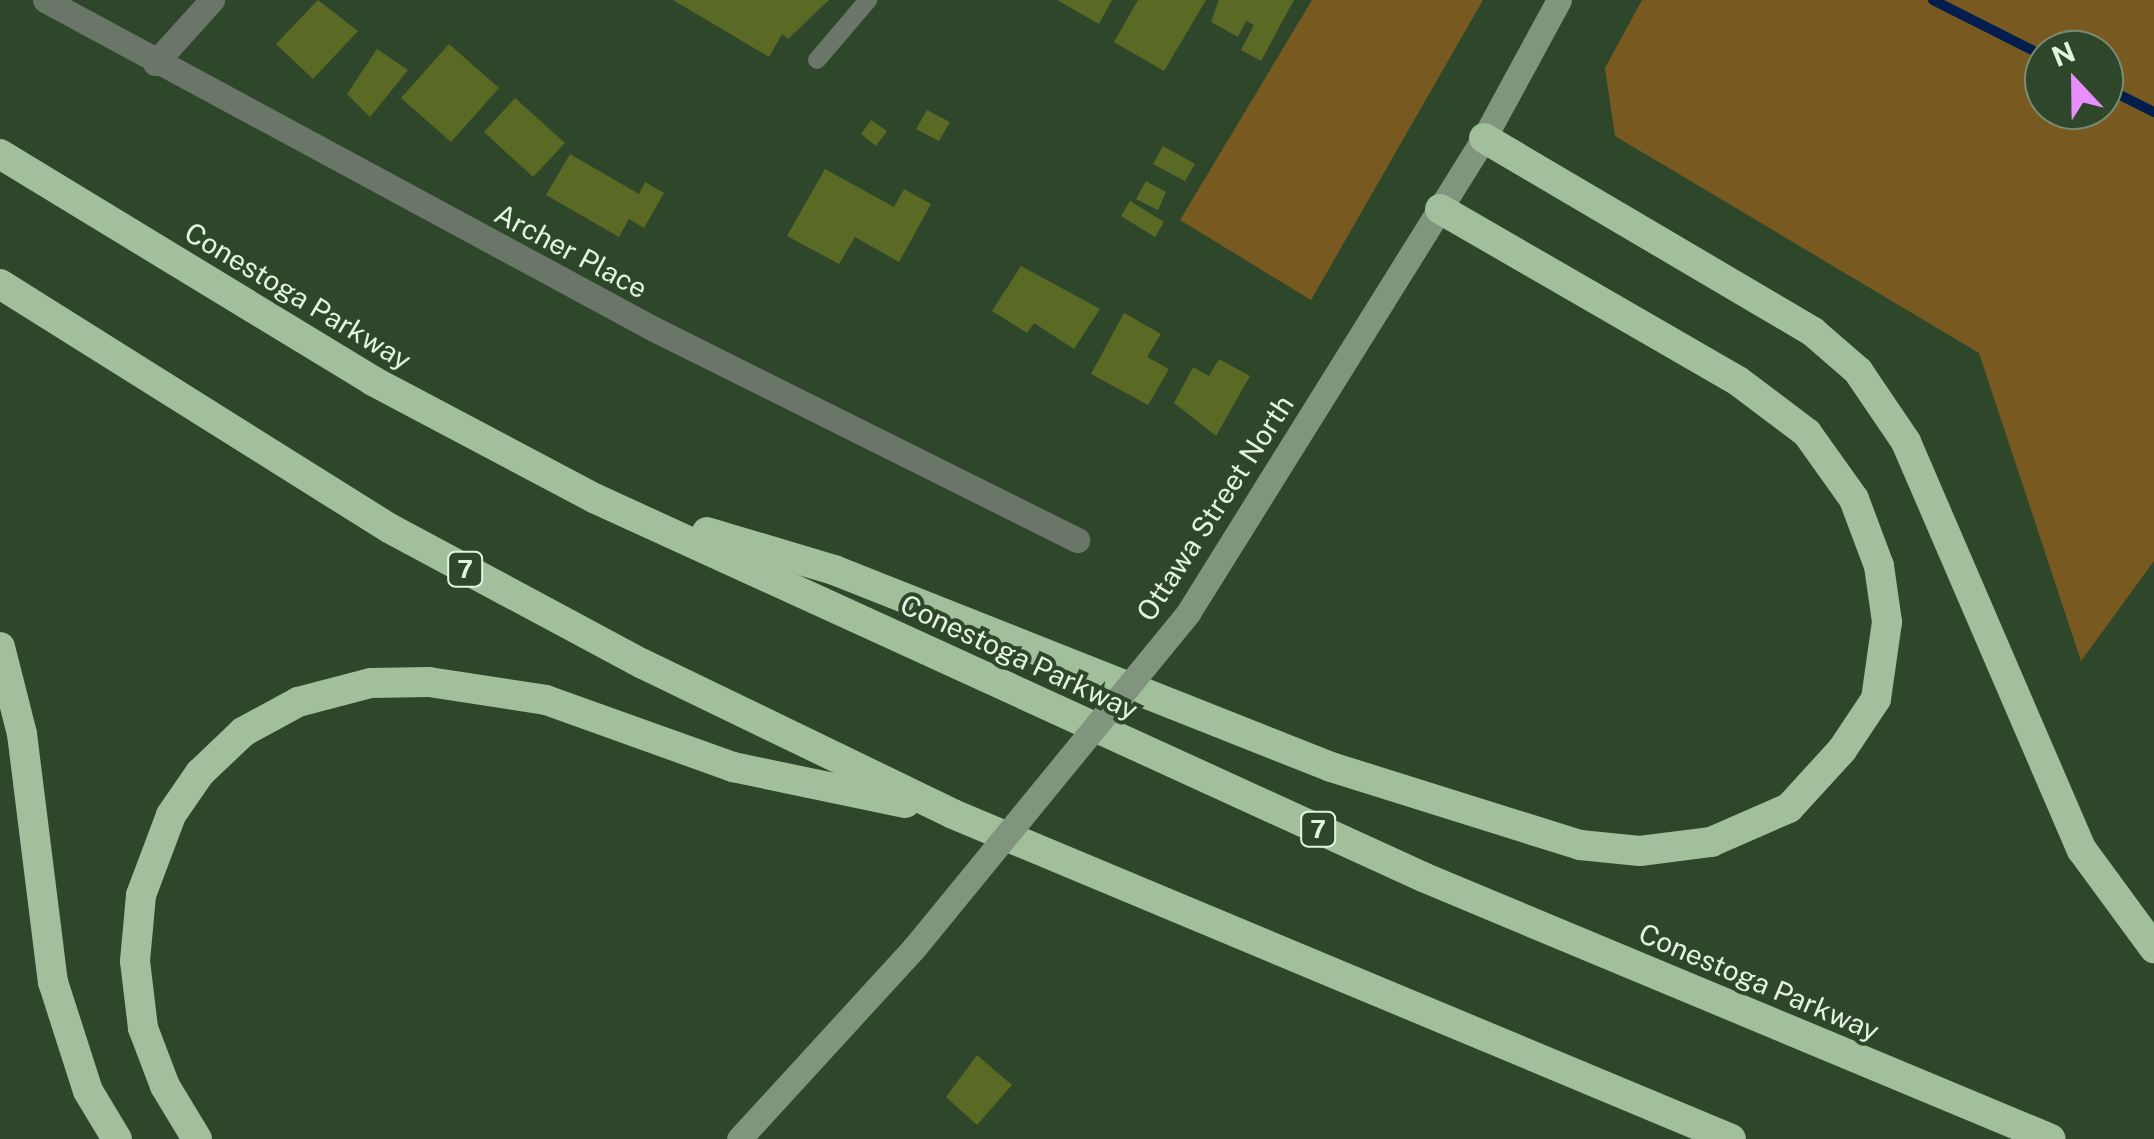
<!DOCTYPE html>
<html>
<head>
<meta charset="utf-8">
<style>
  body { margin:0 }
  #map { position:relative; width:2154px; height:1139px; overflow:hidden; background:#2e472a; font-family:"Public Sans",sans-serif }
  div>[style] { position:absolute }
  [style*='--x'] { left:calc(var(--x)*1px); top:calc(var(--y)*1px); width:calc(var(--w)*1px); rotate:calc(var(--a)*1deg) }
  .green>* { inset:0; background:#785a21 }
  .stream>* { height:10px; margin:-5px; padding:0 5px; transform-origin:5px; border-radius:5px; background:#031e4e }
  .building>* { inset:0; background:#5a6924 }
  .service>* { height:18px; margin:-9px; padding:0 9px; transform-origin:9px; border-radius:9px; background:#6a7668 }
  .minor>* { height:25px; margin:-12.5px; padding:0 12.5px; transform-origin:12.5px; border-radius:12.5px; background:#6a7668 }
  .secondary>* { height:25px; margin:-12.5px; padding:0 12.5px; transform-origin:12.5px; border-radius:12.5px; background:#81947d }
  .motorway>* { height:30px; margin:-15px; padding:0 15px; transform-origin:15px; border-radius:15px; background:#a2bf9c }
  .secondary-bridge>* { height:25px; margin:-12.5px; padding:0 12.5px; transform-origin:12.5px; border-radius:12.5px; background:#81947d }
  span { translate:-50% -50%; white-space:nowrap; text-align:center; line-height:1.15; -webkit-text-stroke:8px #2e472a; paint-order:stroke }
  .shield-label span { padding:2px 8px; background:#2e472a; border:2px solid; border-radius:8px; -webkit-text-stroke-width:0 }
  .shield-label { font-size:25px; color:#e4f3e1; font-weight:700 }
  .street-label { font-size:28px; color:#e4f3e1 }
  .north { position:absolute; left:2024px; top:30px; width:100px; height:100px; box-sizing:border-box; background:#2e472a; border:2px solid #778c73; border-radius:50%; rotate:338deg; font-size:28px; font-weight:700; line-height:40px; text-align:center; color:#e4f3e1 }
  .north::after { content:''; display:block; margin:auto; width:35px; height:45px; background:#ea8dfd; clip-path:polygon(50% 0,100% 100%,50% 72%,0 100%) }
</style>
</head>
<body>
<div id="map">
  <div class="green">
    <div style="clip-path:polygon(1312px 0,1483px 0,1311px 300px,1180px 220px)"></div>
    <div style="clip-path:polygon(evenodd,1642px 0,2154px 0,2154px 561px,2081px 661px,1979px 353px,1615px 136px,1605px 68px,1642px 0,2104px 50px,2104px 110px,2044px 110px,2044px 50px,2104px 50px)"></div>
  </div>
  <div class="stream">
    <div style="--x:1933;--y:0;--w:124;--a:26.8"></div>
    <div style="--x:2104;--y:87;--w:56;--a:26.6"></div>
  </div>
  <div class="building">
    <div style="clip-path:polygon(318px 0,358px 31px,313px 79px,276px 44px)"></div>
    <div style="clip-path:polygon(673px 0,829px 0,788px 39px,782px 34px,769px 57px)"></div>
    <div style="clip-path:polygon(1057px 0,1112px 0,1099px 24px)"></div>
    <div style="clip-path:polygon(1138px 0,1206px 0,1164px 71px,1114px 42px)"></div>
    <div style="clip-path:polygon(1219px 0,1294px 0,1261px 61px,1241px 50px,1254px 25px,1246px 21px,1238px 37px,1211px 22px)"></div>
    <div style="clip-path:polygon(449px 44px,499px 88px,451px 142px,401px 98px)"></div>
    <div style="clip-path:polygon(377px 49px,408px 70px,370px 117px,347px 94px)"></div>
    <div style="clip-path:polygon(515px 98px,565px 143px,533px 177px,484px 132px)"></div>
    <div style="clip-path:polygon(927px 110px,950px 122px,939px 141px,916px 129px)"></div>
    <div style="clip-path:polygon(871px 120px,887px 131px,876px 146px,861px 134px)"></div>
    <div style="clip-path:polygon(1163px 146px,1195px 164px,1185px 181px,1153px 164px)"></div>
    <div style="clip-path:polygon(570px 154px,639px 194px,645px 182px,664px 193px,644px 228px,629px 219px,619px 237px,546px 195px)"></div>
    <div style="clip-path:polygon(825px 169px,894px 207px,904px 189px,931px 204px,899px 262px,855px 237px,839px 264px,787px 236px)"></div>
    <div style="clip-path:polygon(1146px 181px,1166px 192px,1158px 210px,1136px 199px)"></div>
    <div style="clip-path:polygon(1130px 201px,1164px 222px,1155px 237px,1121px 216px)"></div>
    <div style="clip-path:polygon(1021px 266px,1100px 309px,1074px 349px,1034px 323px,1027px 333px,992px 311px)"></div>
    <div style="clip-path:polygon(1124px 313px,1161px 334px,1147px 357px,1169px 369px,1148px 405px,1091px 374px)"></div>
    <div style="clip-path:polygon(1219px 359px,1250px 376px,1216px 436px,1174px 403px,1193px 367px,1209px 376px)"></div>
    <div style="clip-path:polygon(977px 1055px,1012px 1085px,977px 1125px,946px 1097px)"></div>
  </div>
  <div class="service">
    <div style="--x:817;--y:60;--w:79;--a:-49.6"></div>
  </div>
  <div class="minor">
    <div style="--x:45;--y:0;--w:692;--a:28.38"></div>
    <div style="--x:654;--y:329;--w:473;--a:26.5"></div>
    <div style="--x:155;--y:63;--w:85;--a:-47.9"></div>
  </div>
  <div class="secondary">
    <div style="--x:1188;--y:613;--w:560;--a:-58.07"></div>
    <div style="--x:1484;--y:138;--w:157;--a:-61.5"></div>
    <div style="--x:739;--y:1139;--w:259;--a:-47.5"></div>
  </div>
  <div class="motorway">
    <div style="--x:1484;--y:138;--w:382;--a:30.5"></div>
    <div style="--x:1813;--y:332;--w:60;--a:40.9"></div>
    <div style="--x:1858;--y:371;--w:86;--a:55.9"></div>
    <div style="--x:1906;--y:442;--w:444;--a:66.7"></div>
    <div style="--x:2082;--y:850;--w:122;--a:53.7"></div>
    <div style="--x:0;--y:154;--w:437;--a:31.3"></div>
    <div style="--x:373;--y:381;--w:250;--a:27.9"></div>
    <div style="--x:594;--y:498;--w:912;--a:24.57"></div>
    <div style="--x:1423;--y:877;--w:680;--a:22.65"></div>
    <div style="--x:0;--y:284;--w:459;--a:32.1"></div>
    <div style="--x:389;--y:528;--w:288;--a:28.2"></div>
    <div style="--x:643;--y:664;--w:344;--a:25.8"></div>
    <div style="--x:953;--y:814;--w:843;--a:22.67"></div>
    <div style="--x:707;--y:532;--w:133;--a:16.7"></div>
    <div style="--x:834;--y:570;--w:535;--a:21.62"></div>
    <div style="--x:1331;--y:767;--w:261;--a:17.4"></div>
    <div style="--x:1580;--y:845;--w:60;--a:5.7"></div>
    <div style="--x:1640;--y:851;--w:72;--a:-7.2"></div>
    <div style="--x:1711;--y:842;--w:85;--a:-23.6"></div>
    <div style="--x:1789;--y:808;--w:79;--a:-47.6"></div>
    <div style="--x:1842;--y:750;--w:61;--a:-56.3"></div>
    <div style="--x:1876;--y:699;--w:78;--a:-81.9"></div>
    <div style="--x:1887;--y:622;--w:57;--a:-98.1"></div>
    <div style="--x:1879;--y:566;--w:72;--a:-110.5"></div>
    <div style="--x:1854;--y:499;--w:81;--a:-125.5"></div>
    <div style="--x:1807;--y:433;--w:86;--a:-143"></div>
    <div style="--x:1738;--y:381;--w:344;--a:-150"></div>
    <div style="--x:0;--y:647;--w:90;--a:75.8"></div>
    <div style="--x:22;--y:734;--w:250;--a:82.9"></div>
    <div style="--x:53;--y:982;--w:114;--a:72.2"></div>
    <div style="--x:88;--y:1091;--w:56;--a:58.9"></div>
    <div style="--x:197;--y:1139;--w:62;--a:-121.1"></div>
    <div style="--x:165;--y:1086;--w:62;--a:-110.8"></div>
    <div style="--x:143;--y:1028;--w:67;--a:-96.8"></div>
    <div style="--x:135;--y:961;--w:66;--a:-84.8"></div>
    <div style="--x:141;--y:895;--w:85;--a:-69.4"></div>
    <div style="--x:171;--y:815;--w:51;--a:-55.4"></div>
    <div style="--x:200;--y:773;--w:59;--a:-43.6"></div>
    <div style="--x:243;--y:732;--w:63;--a:-28.6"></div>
    <div style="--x:298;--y:702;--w:75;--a:-14.6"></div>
    <div style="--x:371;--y:683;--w:58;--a:-1"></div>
    <div style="--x:429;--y:682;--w:118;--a:8.7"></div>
    <div style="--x:546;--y:700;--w:199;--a:19.7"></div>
    <div style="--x:733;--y:767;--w:176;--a:11.8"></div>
  </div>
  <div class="secondary-bridge">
    <div style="--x:914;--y:948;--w:433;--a:-50.7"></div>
  </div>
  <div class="shield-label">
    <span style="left:465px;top:569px">7</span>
    <span style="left:1318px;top:829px">7</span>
  </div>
  <div class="street-label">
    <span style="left:571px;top:251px;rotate:28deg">Archer Place</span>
    <span style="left:298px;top:296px;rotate:31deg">Conestoga Parkway</span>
    <span style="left:1215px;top:508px;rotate:-57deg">Ottawa Street North</span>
    <span style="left:1019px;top:657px;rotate:25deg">Conestoga Parkway</span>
    <span style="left:1759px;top:982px;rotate:23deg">Conestoga Parkway</span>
  </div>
  <div class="north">N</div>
</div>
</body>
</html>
